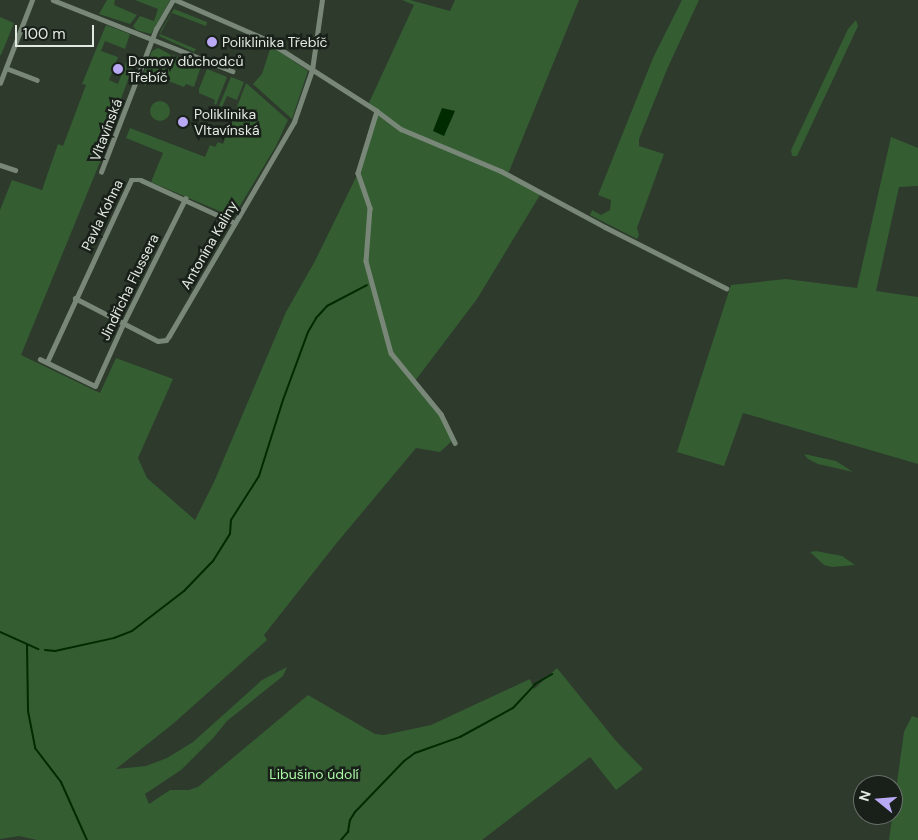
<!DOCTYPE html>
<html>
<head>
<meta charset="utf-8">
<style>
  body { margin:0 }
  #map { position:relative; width:918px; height:840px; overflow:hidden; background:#2d3a2c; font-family:"DM Sans",sans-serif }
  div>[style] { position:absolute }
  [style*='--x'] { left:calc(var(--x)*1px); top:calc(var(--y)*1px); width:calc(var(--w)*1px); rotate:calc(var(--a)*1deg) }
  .green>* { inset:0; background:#345d32 }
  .round { border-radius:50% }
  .water>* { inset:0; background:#002b00 }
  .stream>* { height:2px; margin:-1px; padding:0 1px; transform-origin:1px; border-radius:1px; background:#002b00 }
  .minor>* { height:4.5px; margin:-2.25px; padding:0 2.25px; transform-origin:2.25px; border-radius:2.25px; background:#788777 }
  .dots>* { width:14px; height:14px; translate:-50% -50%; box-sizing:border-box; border:2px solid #191f19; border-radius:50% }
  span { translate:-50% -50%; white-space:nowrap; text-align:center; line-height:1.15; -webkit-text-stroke:5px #191f19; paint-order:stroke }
  .poi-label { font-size:14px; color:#e2eae1 }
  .left { translate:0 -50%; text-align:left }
  .street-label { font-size:14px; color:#e2eae1 }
  .park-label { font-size:14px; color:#aaf9a5 }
  .north { position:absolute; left:853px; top:775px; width:50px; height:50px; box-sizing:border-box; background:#191f19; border:1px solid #697069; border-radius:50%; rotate:287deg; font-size:14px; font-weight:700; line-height:20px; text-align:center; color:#e2eae1 }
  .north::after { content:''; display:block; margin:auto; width:18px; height:22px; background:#baaaf6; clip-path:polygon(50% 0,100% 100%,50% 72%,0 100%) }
  .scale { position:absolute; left:15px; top:25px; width:79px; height:22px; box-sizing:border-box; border:2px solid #e2eae1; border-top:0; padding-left:6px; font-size:15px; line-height:18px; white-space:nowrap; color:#e2eae1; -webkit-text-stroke:4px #191f19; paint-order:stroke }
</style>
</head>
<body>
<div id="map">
  <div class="green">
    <div style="clip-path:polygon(107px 0,115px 0,114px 5px,137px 15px,130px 24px,99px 14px)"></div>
    <div style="clip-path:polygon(135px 0,170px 0,151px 34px,136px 30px,133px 26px,140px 16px,154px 21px,158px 9px)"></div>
    <div style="clip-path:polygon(402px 0,410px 0,450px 11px,455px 0,579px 0,508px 174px,540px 195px,477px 299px,415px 381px,441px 414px,452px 441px,440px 452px,416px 448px,335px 545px,264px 635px,267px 640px,174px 723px,116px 769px,146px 766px,167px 758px,193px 742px,262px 680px,287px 667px,283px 676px,227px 721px,214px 737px,181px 770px,145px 794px,149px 804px,170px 790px,189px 790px,198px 787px,308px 695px,375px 734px,384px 735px,431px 725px,530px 679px,534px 689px,557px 668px,616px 741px,643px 769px,616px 790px,590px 757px,482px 840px,37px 840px,19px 836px,0 839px,0 210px,12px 180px,42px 190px,58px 144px,63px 146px,86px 85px,82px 84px,106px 25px,130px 34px,125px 49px,105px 41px,101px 51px,118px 57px,109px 80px,118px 84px,129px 54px,136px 58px,121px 99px,125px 101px,21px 355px,100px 393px,116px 358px,173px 379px,138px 458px,147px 478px,195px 520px,214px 482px,286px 312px,315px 261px,358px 173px,377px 111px,368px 105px,414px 5px)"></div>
    <div style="clip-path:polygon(682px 0,699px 0,668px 67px,639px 139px,639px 146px,664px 154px,637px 228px,639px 235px,637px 239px,590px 215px,592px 210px,601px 215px,610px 210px,611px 200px,598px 195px,653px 58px)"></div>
    <div style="clip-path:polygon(174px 9px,207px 22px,206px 26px,172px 13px,160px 34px,196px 49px,194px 52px,159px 36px,161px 30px)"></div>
    <div style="clip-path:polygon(0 17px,14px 23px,1px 55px,0 55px)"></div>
    <div style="clip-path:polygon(856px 20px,858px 26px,797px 156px,792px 156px,791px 150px,848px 29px)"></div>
    <div style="clip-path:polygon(271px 46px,308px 71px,292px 119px,253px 84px,262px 74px)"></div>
    <div style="clip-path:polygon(158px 48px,171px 55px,161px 78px,152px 74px,145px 86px,141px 80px,152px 51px)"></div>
    <div style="clip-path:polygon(173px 55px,201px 66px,194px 87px,186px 84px,184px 87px,163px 79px)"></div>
    <div style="clip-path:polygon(207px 69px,227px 77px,216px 105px,214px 104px,215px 100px,199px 93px,199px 89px)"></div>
    <div style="clip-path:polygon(231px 77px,244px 82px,237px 100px,227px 96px,222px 107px,219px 106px)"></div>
    <div style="clip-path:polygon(246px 83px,288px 120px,276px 146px,235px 214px,231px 216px,151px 182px,163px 153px,126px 138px,130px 128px,205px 157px,210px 145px,215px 147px,218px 142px,223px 144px)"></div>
    <div class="round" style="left:150px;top:101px;width:20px;height:20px"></div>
    <div style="clip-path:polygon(891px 137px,918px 148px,918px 186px,899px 187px,876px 291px,918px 297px,918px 464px,743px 413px,724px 466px,677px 452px,731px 285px,786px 279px,857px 288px)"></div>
    <div style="clip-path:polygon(804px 454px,836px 461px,853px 472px,818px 464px,808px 459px)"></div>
    <div style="clip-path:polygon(816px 551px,842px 556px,855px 565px,832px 567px,824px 565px,810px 552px)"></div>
    <div style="clip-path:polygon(912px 716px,918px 718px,918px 840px,889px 840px,904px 732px)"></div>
  </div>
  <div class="water">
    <div style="clip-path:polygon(442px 108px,455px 111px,444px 136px,433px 131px)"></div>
  </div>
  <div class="stream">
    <div style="--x:0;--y:632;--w:42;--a:24.1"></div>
    <div style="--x:27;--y:645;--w:66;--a:89.1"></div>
    <div style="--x:28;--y:711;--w:38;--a:79"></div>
    <div style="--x:35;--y:748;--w:43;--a:52.6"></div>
    <div style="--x:61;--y:782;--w:64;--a:65.9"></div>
    <div style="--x:45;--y:650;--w:10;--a:6"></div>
    <div style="--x:55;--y:651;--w:60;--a:-12.4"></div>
    <div style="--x:114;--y:638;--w:19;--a:-21"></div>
    <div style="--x:132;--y:631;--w:66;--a:-37.6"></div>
    <div style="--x:184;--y:591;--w:42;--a:-46"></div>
    <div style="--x:213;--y:561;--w:32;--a:-58"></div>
    <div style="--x:230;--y:534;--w:14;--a:-86"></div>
    <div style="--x:231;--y:520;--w:52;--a:-57.5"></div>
    <div style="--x:259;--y:476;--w:80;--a:-72.5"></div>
    <div style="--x:283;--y:400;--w:72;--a:-69.8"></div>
    <div style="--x:308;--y:332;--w:16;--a:-60"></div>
    <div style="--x:316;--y:318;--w:16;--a:-47"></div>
    <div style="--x:327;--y:306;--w:45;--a:-27.7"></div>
    <div style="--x:341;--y:840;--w:11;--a:-49"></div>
    <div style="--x:348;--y:832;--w:12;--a:-81"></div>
    <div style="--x:350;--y:820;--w:9;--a:-58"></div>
    <div style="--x:355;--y:812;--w:71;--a:-46.1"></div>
    <div style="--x:404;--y:761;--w:14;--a:-36"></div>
    <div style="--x:415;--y:753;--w:48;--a:-19.6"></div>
    <div style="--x:460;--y:737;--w:60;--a:-28.7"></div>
    <div style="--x:513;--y:708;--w:33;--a:-47"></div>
    <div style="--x:535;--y:684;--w:20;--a:-30"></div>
  </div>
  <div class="minor">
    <div style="--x:53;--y:0;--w:193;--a:21.6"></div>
    <div style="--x:176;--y:0;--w:95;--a:23.6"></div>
    <div style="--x:263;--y:38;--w:135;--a:32.6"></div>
    <div style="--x:377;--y:111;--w:30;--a:37"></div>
    <div style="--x:401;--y:129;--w:108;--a:22.8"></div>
    <div style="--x:501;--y:171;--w:118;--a:28.3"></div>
    <div style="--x:605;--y:227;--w:136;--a:26.8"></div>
    <div style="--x:6;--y:68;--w:33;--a:21"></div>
    <div style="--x:0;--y:83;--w:89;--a:-68.9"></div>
    <div style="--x:377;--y:111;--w:65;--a:107"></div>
    <div style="--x:358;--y:173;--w:37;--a:71"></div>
    <div style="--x:370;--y:208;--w:53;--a:94.3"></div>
    <div style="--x:366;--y:261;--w:95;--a:74.8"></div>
    <div style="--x:391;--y:353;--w:79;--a:50.7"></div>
    <div style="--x:441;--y:414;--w:32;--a:64"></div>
    <div style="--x:0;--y:165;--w:16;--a:18"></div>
    <div style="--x:101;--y:172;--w:153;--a:-69"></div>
    <div style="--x:156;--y:29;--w:34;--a:-60"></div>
    <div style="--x:75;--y:298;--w:93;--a:27.4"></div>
    <div style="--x:158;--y:341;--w:8;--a:-7"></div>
    <div style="--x:166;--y:340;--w:5;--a:-53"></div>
    <div style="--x:169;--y:336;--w:248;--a:-59.7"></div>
    <div style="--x:294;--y:122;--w:55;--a:-70.9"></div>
    <div style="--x:312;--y:70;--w:71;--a:-81.9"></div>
    <div style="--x:40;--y:359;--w:61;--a:26.1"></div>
    <div style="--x:95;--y:386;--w:68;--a:-65.7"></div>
    <div style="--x:123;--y:324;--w:140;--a:-63.6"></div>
    <div style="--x:47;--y:362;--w:200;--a:-65.2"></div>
    <div style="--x:131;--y:180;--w:10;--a:0"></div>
    <div style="--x:141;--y:180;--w:103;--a:24.6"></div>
  </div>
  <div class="dots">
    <div style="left:212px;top:42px;background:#baaaf6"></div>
    <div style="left:118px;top:69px;background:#baaaf6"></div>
    <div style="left:183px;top:122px;background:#baaaf6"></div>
  </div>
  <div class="poi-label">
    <span class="left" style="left:222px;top:42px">Poliklinika Třebíč</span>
    <span class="left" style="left:128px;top:69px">Domov důchodců<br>Třebíč</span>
    <span class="left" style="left:194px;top:122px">Poliklinika<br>Vltavínská</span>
  </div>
  <div class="street-label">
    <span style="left:106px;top:130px;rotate:-69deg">Vltavínská</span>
    <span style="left:102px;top:215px;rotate:-64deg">Pavla Kohna</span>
    <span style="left:209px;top:245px;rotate:-60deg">Antonína Kaliny</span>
    <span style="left:129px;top:287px;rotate:-64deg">Jindřicha Flussera</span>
  </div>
  <div class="park-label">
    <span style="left:314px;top:774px">Libušino údolí</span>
  </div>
  <div class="north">N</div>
  <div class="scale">100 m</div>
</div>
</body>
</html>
